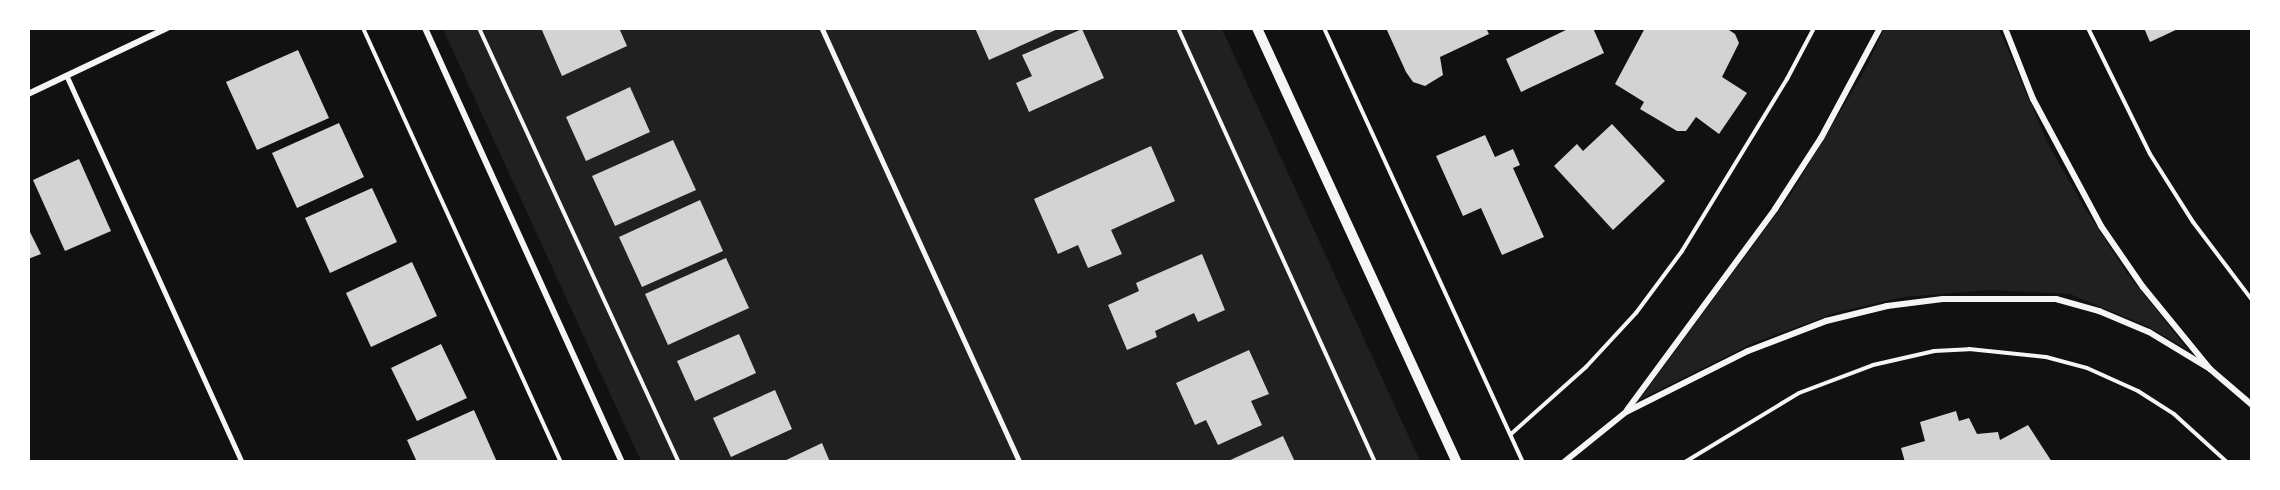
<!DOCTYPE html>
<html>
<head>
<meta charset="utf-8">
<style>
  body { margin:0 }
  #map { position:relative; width:2280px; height:490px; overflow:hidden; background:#111; font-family:"Exo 2",sans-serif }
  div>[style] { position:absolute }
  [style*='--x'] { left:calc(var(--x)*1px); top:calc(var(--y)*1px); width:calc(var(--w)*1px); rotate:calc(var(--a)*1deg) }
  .green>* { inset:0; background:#202020 }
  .building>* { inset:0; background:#d3d3d3 }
  .path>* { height:4px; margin:-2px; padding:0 2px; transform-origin:2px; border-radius:2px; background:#f5f5f5 }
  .service>* { height:4.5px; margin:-2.25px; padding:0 2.25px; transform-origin:2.25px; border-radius:2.25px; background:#f5f5f5 }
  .minor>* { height:6px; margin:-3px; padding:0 3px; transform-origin:3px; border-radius:3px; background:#f5f5f5 }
  .tertiary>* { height:10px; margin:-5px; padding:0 5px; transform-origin:5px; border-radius:5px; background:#f5f5f5 }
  span { translate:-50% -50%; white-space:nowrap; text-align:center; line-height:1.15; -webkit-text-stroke:5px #fff; paint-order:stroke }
  .frame { position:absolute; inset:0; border:30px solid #fff; pointer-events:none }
</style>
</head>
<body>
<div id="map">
  <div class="green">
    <div style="clip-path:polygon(443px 29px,1222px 29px,1420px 461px,641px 461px)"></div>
    <div style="clip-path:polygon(1884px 29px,1999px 29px,2048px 144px,2086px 210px,2126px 272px,2188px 350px,2147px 326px,2070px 294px,1989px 290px,1904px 297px,1838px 312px,1753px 343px,1639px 400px,1789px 197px,1865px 70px)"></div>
  </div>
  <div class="building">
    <div style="clip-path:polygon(541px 28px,619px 28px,627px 46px,562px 76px)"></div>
    <div style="clip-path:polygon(975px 28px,1060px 28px,989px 60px)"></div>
    <div style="clip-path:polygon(1386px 28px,1486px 28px,1489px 34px,1440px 57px,1443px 75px,1425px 86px,1413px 82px,1406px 72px)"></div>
    <div style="clip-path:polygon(1570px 28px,1593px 28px,1604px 53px,1521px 92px,1506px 59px)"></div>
    <div style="clip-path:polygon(1645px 28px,1726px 28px,1735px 34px,1739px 43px,1722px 77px,1747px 93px,1719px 134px,1696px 117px,1686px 131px,1677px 131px,1640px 109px,1644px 102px,1615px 84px)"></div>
    <div style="clip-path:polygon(2144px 28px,2180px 28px,2150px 42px)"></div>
    <div style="clip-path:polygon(1082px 29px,1104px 78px,1029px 112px,1016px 83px,1032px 76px,1022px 55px)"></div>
    <div style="clip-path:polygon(298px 50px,329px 118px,257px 150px,226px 82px)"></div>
    <div style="clip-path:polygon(630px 87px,650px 132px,586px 161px,566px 117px)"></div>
    <div style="clip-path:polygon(339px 123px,364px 177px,297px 208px,272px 153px)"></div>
    <div style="clip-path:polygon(1612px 124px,1665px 181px,1613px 230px,1554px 166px,1577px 144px,1583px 151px)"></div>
    <div style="clip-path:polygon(1485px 135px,1495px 157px,1513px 149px,1520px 165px,1513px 168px,1544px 237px,1502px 255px,1481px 208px,1463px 216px,1436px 156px)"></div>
    <div style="clip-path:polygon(673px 140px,696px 190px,615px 226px,592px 176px)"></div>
    <div style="clip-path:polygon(1151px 146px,1175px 201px,1111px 230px,1122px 254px,1088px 268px,1078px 245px,1058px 254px,1034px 199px)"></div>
    <div style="clip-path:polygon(79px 159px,111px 231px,65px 251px,33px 180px)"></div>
    <div style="clip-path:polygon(372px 188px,397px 242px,330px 273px,305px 218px)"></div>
    <div style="clip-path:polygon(700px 200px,723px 251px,642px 287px,619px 237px)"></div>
    <div style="clip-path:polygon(28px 228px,41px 254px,28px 259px)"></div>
    <div style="clip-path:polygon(1202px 254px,1225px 310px,1198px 322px,1194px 313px,1155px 331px,1157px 337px,1127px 350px,1108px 305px,1139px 291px,1136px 283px)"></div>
    <div style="clip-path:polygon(726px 258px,749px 308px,668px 345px,645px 294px)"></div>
    <div style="clip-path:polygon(412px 262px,437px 316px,371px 347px,346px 293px)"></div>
    <div style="clip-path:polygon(739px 334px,756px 373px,695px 401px,677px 361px)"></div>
    <div style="clip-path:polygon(441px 344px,467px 398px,417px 421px,391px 368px)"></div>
    <div style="clip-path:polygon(1249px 350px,1269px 394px,1251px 401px,1262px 425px,1218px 445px,1206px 420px,1195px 425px,1176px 383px)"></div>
    <div style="clip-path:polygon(775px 390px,792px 429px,731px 457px,713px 418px)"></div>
    <div style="clip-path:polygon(474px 410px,497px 462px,417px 462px,407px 440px)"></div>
    <div style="clip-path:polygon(1956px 411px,1959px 421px,1969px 418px,1977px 434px,1998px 432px,2000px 440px,2028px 425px,2052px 462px,1905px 462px,1901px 448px,1925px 441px,1920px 422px)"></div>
    <div style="clip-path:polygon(1283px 436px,1295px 462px,1226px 462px)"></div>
    <div style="clip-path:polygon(822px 443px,830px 462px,782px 462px)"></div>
  </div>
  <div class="path">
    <div style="--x:363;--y:28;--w:477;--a:65.5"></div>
    <div style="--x:479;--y:28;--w:478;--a:65.3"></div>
    <div style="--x:1178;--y:28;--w:477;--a:65.6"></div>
    <div style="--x:1324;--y:28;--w:477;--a:65.4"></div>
    <div style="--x:2088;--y:28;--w:140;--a:63.8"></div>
    <div style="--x:2150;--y:154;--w:80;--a:57.7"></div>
    <div style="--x:2193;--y:222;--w:98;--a:52.9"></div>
    <div style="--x:1511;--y:434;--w:101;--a:-41.8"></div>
    <div style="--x:1586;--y:367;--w:74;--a:-47.2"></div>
    <div style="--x:1636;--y:313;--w:77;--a:-53.4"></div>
    <div style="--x:1682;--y:251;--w:202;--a:-58.6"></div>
    <div style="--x:1787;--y:79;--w:58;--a:-62.1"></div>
    <div style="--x:1685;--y:462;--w:133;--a:-31.2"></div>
    <div style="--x:1799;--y:393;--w:79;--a:-20.7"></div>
    <div style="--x:1873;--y:365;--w:63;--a:-12.9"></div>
    <div style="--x:1934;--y:351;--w:35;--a:-3"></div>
    <div style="--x:1969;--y:349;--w:77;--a:5.9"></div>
    <div style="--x:2046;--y:357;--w:42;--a:15"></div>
    <div style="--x:2087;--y:368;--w:56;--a:24.3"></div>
    <div style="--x:2138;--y:391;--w:43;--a:32.6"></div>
    <div style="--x:2174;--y:414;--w:72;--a:42.2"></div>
  </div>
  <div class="service">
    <div style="--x:822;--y:28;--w:477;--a:65.5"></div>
    <div style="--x:67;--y:76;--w:424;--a:65.6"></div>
  </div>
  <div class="minor">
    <div style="--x:425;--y:28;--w:477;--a:65.6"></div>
    <div style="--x:2005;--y:28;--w:76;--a:68.5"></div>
    <div style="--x:2033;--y:99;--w:144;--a:61.8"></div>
    <div style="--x:2101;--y:226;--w:74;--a:55.5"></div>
    <div style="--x:2143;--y:287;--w:106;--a:50.7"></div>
    <div style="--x:2210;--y:369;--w:55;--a:40.6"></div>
    <div style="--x:28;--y:94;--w:154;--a:-25.4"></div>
    <div style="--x:1627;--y:410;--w:250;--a:-53.6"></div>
    <div style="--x:1775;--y:209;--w:85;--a:-57.1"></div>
    <div style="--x:1821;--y:138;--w:125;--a:-61.8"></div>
    <div style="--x:1564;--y:462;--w:80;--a:-38.9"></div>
    <div style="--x:1626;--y:412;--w:136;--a:-26.6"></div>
    <div style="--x:1748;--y:351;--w:84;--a:-21"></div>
    <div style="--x:1826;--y:321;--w:63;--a:-13.8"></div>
    <div style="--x:1887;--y:306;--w:56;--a:-7.1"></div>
    <div style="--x:1943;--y:299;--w:113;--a:0"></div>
    <div style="--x:2056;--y:299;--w:45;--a:15.6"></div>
    <div style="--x:2099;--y:311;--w:54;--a:22.8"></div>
    <div style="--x:2149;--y:332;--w:71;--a:31.2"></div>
  </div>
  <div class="tertiary">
    <div style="--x:1257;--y:28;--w:478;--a:65.3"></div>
  </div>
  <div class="frame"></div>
</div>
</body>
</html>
